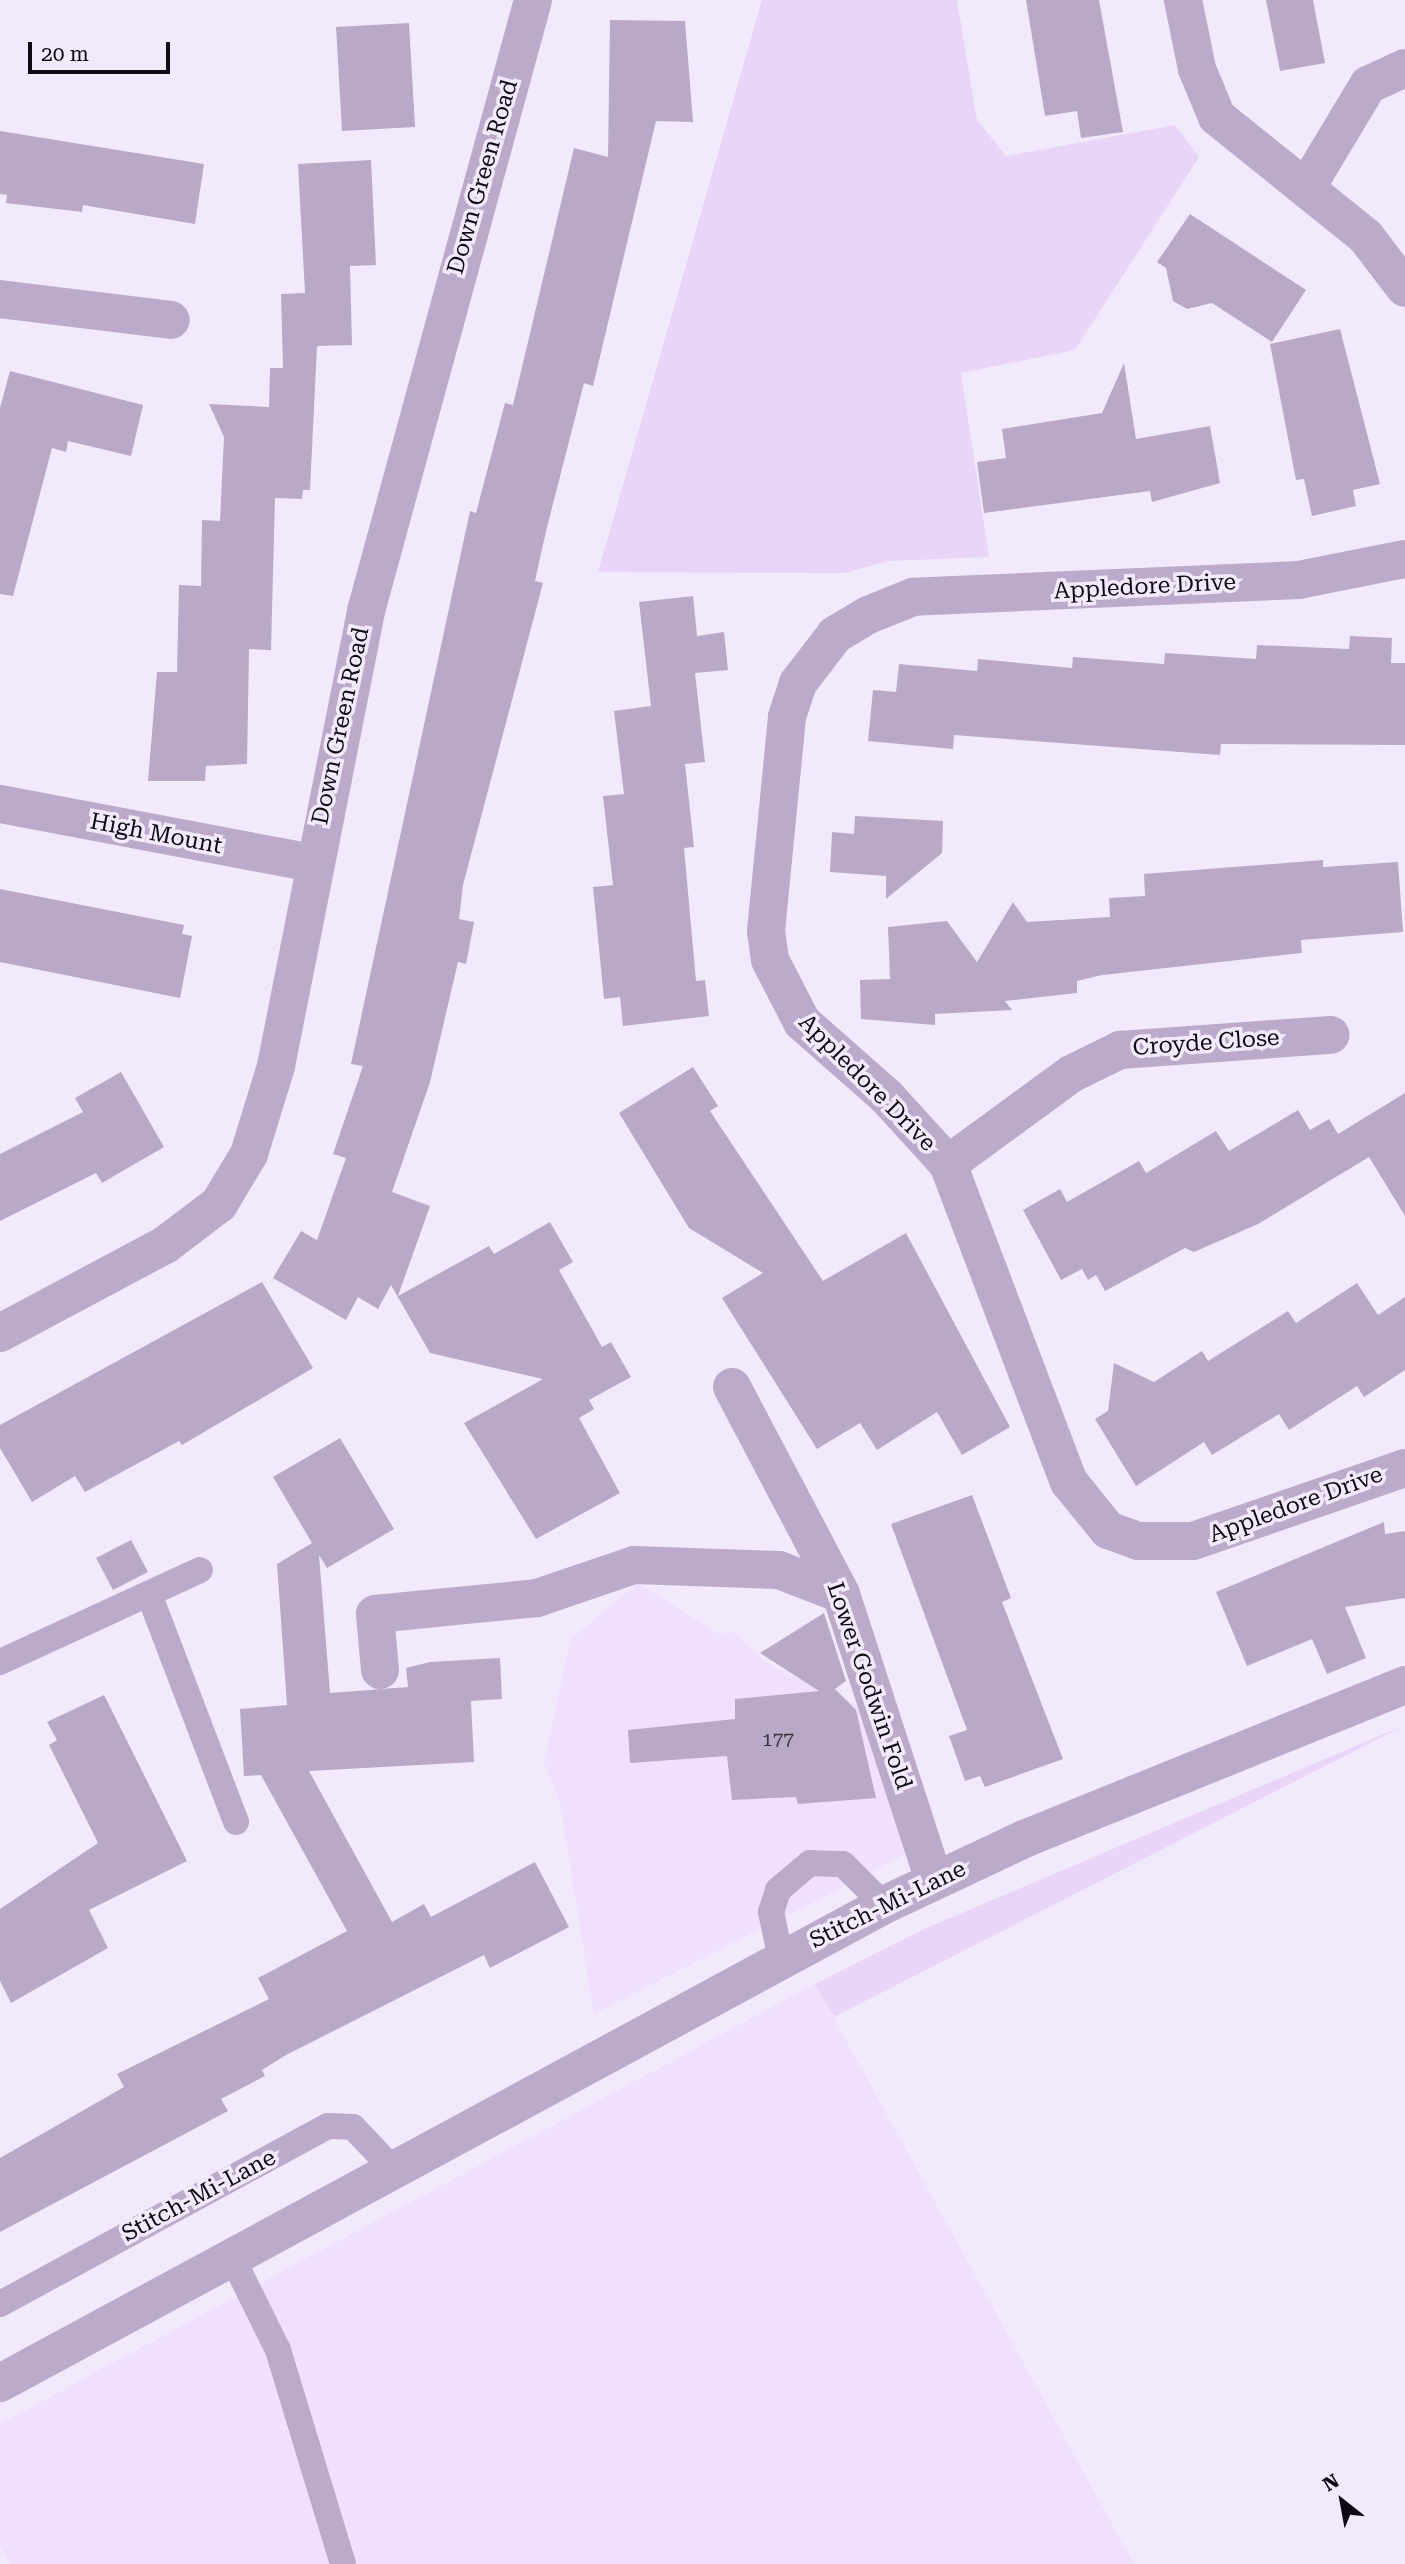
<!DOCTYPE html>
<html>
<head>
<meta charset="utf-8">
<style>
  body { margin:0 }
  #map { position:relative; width:1405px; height:2564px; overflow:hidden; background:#f3e9fc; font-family:"Roboto Serif",serif }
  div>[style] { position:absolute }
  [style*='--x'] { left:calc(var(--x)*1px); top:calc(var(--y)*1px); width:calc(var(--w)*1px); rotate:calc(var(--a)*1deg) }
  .built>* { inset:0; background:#f0dffd }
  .green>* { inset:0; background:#e8d5f7 }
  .building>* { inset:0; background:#baa9c6 }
  .service>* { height:26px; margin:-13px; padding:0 13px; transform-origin:13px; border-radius:13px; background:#bcaaca }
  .minor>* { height:38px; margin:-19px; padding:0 19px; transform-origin:19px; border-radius:19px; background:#bcaaca }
  .tertiary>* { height:38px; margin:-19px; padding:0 19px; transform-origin:19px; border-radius:19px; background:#bcaaca }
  span { translate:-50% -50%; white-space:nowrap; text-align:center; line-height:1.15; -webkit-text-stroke:7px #f3e9fc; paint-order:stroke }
  .number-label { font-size:19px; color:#39313f }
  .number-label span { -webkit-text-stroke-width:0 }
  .street-label { font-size:23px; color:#0e0912 }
  .north { position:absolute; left:1307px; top:2466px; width:70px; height:70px; -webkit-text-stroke:5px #f3e9fc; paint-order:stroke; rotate:329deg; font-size:19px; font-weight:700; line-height:28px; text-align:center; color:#0e0912 }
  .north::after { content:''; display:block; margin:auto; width:24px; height:32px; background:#0e0912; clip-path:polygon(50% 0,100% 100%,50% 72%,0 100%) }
  .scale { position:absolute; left:28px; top:42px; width:142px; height:32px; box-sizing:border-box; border:4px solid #0e0912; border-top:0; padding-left:9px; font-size:21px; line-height:24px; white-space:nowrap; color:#0e0912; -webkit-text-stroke:5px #f3e9fc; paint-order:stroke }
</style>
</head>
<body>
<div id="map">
  <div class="built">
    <div style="clip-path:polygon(638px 1583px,720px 1635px,731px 1631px,775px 1669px,853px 1703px,873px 1720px,912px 1851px,594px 2014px,560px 1802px,544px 1764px,570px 1640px)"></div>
    <div style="clip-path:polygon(815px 1984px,1134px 2564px,10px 2564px,0 2546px,0 2424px)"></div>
  </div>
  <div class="green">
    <div style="clip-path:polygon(762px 0,957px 0,977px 120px,1006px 156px,1175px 125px,1199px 157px,1075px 350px,961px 373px,989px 557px,888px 561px,845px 573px,598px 572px)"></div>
    <div style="clip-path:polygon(1405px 1725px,834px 2017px,815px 1984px,924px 1929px)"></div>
  </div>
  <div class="building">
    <div style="clip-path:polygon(1026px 0,1099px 0,1123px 132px,1081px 138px,1077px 111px,1045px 116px)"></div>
    <div style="clip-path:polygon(1266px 0,1313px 0,1325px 63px,1280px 71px)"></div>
    <div style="clip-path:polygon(610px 20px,685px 21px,693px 122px,656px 121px,593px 386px,584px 383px,546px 531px,535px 581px,543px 583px,463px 885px,459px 919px,474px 922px,466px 964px,458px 962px,430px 1082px,392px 1192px,430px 1206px,398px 1296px,489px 1246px,494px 1254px,550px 1222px,573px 1262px,559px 1270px,602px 1347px,611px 1342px,631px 1377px,589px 1400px,594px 1409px,579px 1418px,620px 1493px,536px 1539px,464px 1423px,543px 1379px,430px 1353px,391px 1285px,378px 1309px,358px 1297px,346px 1320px,273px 1278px,301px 1231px,317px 1240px,346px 1158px,333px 1154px,363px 1066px,351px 1064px,470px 511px,476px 513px,505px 403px,513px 405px,574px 148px,608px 157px)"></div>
    <div style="clip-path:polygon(409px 23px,415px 127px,342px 131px,336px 27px)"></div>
    <div style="clip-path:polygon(0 131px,204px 164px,195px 224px,83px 205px,82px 212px,6px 203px,7px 195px,0 194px)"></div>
    <div style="clip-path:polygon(371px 160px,376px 265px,350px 266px,352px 345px,317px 346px,310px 490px,303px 490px,302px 499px,275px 498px,271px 650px,249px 649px,247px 764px,206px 766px,205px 781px,148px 781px,157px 672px,177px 672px,179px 585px,201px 586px,202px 520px,220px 521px,224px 437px,209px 404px,269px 407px,270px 368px,283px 368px,281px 294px,305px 293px,298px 164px)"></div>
    <div style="clip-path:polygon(1190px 214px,1306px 290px,1272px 342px,1212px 303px,1187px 309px,1173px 301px,1166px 268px,1157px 262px)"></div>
    <div style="clip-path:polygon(1340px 329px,1380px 484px,1353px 490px,1356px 506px,1312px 516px,1304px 479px,1296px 480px,1270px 344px)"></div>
    <div style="clip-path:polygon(1124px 363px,1136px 439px,1210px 426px,1220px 483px,1152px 502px,1150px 491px,984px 513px,977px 462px,1006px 458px,1002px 429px,1102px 413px)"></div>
    <div style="clip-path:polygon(10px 371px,143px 405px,131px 456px,68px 441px,66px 452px,52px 448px,13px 596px,0 594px,0 408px)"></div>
    <div style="clip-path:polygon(693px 596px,697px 636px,724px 632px,728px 670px,695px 673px,705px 762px,685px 764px,694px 847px,684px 848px,696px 981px,705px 980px,709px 1016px,623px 1026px,620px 997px,604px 999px,593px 887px,613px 885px,603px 796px,624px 794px,614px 711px,651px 706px,639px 602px)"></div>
    <div style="clip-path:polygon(1350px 636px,1392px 638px,1391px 663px,1405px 663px,1405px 745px,1221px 744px,1220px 755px,954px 735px,953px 749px,868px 741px,873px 690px,896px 692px,899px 664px,977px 671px,978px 659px,1072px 668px,1073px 657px,1164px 664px,1165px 653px,1256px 659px,1257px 645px,1349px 649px)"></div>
    <div style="clip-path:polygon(855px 816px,943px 821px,942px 853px,886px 899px,886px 876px,830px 872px,832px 832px,854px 834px)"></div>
    <div style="clip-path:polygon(1323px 860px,1323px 867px,1398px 862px,1403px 932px,1301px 940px,1302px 953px,1102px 975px,1077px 981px,1077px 993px,1005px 1001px,1012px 1010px,935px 1014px,935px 1025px,861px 1019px,860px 980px,890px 979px,888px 927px,947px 921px,977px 962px,1013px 902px,1027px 922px,1110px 917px,1109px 898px,1145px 896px,1144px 874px)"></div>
    <div style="clip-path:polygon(0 889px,184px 925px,182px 934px,192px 936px,180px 998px,0 962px)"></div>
    <div style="clip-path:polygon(693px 1067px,718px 1106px,710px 1111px,823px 1281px,906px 1233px,1010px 1427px,962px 1455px,937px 1412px,877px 1450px,860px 1423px,817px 1449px,722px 1298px,763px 1273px,689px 1228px,619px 1113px)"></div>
    <div style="clip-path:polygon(121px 1072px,164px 1147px,102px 1183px,96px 1173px,0 1221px,0 1154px,83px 1112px,75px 1098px)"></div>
    <div style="clip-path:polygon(1405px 1093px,1405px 1216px,1369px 1157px,1258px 1224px,1194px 1252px,1185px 1248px,1105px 1291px,1096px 1275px,1088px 1280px,1082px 1269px,1061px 1280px,1023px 1210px,1060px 1189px,1067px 1202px,1139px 1161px,1146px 1173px,1216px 1131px,1229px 1151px,1298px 1110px,1310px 1130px,1329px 1119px,1338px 1134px)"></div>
    <div style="clip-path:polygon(262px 1282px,313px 1368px,182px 1445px,179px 1441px,85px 1492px,75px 1476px,32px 1502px,0 1448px,0 1425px)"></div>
    <div style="clip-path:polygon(1357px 1283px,1378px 1315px,1405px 1297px,1405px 1370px,1364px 1397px,1357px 1386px,1289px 1430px,1279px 1414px,1212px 1455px,1204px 1442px,1136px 1486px,1095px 1419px,1108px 1411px,1114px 1363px,1154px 1382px,1202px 1351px,1208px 1361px,1288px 1311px,1296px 1323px)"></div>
    <div style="clip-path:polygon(340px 1438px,394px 1529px,327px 1568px,319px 1555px,330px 1693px,408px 1687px,406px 1668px,430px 1662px,500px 1658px,502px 1699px,471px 1701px,474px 1762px,309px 1771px,392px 1922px,424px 1904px,431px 1917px,535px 1862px,569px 1927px,490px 1968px,484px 1955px,286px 2055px,262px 2070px,265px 2076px,221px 2099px,228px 2111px,0 2232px,0 2158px,124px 2087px,117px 2074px,269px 1999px,258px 1978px,347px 1931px,261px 1775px,244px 1776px,240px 1709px,287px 1705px,277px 1564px,312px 1543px,273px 1477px)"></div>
    <div style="clip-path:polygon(972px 1495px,1011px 1598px,1002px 1602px,1063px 1759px,985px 1787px,980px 1776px,965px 1781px,949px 1736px,967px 1730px,891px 1524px)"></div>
    <div style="clip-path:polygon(1384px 1522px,1385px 1534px,1405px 1531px,1405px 1598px,1345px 1607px,1366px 1658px,1327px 1674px,1312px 1639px,1247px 1666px,1216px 1592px)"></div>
    <div style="clip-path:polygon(131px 1540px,148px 1572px,113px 1590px,96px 1558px)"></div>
    <div style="clip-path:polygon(824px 1613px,846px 1681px,835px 1689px,856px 1710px,876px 1798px,798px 1804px,796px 1797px,732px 1800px,727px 1756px,630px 1763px,628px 1730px,735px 1719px,735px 1699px,819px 1691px,760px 1653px)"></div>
    <div style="clip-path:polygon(104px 1695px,187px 1861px,89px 1910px,108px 1948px,11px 2003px,0 1981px,0 1909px,98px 1843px,49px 1745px,57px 1740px,47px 1722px)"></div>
  </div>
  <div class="service">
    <div style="--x:149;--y:1594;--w:244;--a:69.1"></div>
    <div style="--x:0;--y:1662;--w:220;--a:-24.7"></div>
    <div style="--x:781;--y:1959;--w:48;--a:-102"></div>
    <div style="--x:771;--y:1912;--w:23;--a:-72"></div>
    <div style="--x:778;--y:1890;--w:42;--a:-40.2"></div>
    <div style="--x:810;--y:1863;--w:33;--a:2"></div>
    <div style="--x:843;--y:1864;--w:58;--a:45"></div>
    <div style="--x:231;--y:2255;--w:106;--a:63.7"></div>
    <div style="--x:278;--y:2350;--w:224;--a:73.1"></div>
    <div style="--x:0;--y:2304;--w:373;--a:-28.5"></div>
    <div style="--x:328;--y:2126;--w:25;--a:2"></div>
    <div style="--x:353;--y:2127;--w:55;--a:46.5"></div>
  </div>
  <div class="minor">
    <div style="--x:1183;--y:0;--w:70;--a:78.5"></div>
    <div style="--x:1197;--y:69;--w:52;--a:67.4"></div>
    <div style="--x:1217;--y:117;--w:191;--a:38.8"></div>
    <div style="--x:1366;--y:237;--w:64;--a:52.6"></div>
    <div style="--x:1308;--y:185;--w:117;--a:-59"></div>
    <div style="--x:1368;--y:85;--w:41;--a:-24.7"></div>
    <div style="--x:0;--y:299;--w:172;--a:7"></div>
    <div style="--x:1405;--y:559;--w:108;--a:168.8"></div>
    <div style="--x:1299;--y:580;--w:386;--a:177.5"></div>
    <div style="--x:913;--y:597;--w:48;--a:158.2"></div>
    <div style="--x:868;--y:615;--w:39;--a:149"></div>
    <div style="--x:835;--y:635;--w:61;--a:127.6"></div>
    <div style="--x:798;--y:683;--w:36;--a:108"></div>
    <div style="--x:787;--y:717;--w:215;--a:95.6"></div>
    <div style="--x:766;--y:931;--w:29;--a:82"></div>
    <div style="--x:770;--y:960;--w:70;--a:62.7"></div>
    <div style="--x:802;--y:1022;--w:113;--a:41.4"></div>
    <div style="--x:887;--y:1097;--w:91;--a:47.7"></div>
    <div style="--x:948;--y:1164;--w:340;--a:69.2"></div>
    <div style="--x:1069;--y:1482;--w:62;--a:50.9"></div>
    <div style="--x:1108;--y:1530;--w:32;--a:20"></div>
    <div style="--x:1138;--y:1541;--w:55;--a:0"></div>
    <div style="--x:1193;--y:1541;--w:224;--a:-19"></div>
    <div style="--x:0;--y:804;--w:318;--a:10.7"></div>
    <div style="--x:948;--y:1164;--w:152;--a:-36.2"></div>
    <div style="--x:1071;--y:1074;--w:55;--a:-26.1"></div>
    <div style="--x:1120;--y:1050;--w:211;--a:-4.1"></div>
    <div style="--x:0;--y:1333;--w:187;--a:-28.1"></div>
    <div style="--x:165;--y:1245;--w:68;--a:-37.2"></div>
    <div style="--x:219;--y:1204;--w:58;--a:-59"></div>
    <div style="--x:249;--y:1154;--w:92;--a:-72.9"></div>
    <div style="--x:276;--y:1066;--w:464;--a:-78.8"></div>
    <div style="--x:366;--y:611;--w:633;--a:-74.71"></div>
    <div style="--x:732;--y:1387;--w:234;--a:62.2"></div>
    <div style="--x:841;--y:1594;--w:301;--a:72"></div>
    <div style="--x:380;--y:1670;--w:56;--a:-95.1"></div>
    <div style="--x:375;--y:1614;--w:163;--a:-5.6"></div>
    <div style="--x:537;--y:1598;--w:102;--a:-18.8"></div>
    <div style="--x:634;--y:1565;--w:145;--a:2"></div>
    <div style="--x:779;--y:1570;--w:66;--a:21.2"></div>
  </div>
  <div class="tertiary">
    <div style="--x:0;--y:2383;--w:1005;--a:-28.4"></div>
    <div style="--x:884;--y:1905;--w:155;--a:-25.2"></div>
    <div style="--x:1024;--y:1839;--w:411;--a:-22"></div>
  </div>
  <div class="number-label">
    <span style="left:778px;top:1740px">177</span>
  </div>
  <div class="street-label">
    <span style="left:483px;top:177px;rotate:-74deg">Down Green Road</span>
    <span style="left:1145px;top:587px;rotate:-3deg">Appledore Drive</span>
    <span style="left:341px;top:726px;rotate:-78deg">Down Green Road</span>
    <span style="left:156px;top:834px;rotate:11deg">High Mount</span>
    <span style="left:1206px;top:1043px;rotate:-4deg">Croyde Close</span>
    <span style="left:867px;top:1083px;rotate:45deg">Appledore Drive</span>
    <span style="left:1296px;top:1505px;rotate:-20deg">Appledore Drive</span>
    <span style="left:869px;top:1686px;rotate:71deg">Lower Godwin Fold</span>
    <span style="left:888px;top:1905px;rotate:-26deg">Stitch-Mi-Lane</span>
    <span style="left:199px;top:2196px;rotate:-28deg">Stitch-Mi-Lane</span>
  </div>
  <div class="north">N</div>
  <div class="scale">20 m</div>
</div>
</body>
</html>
